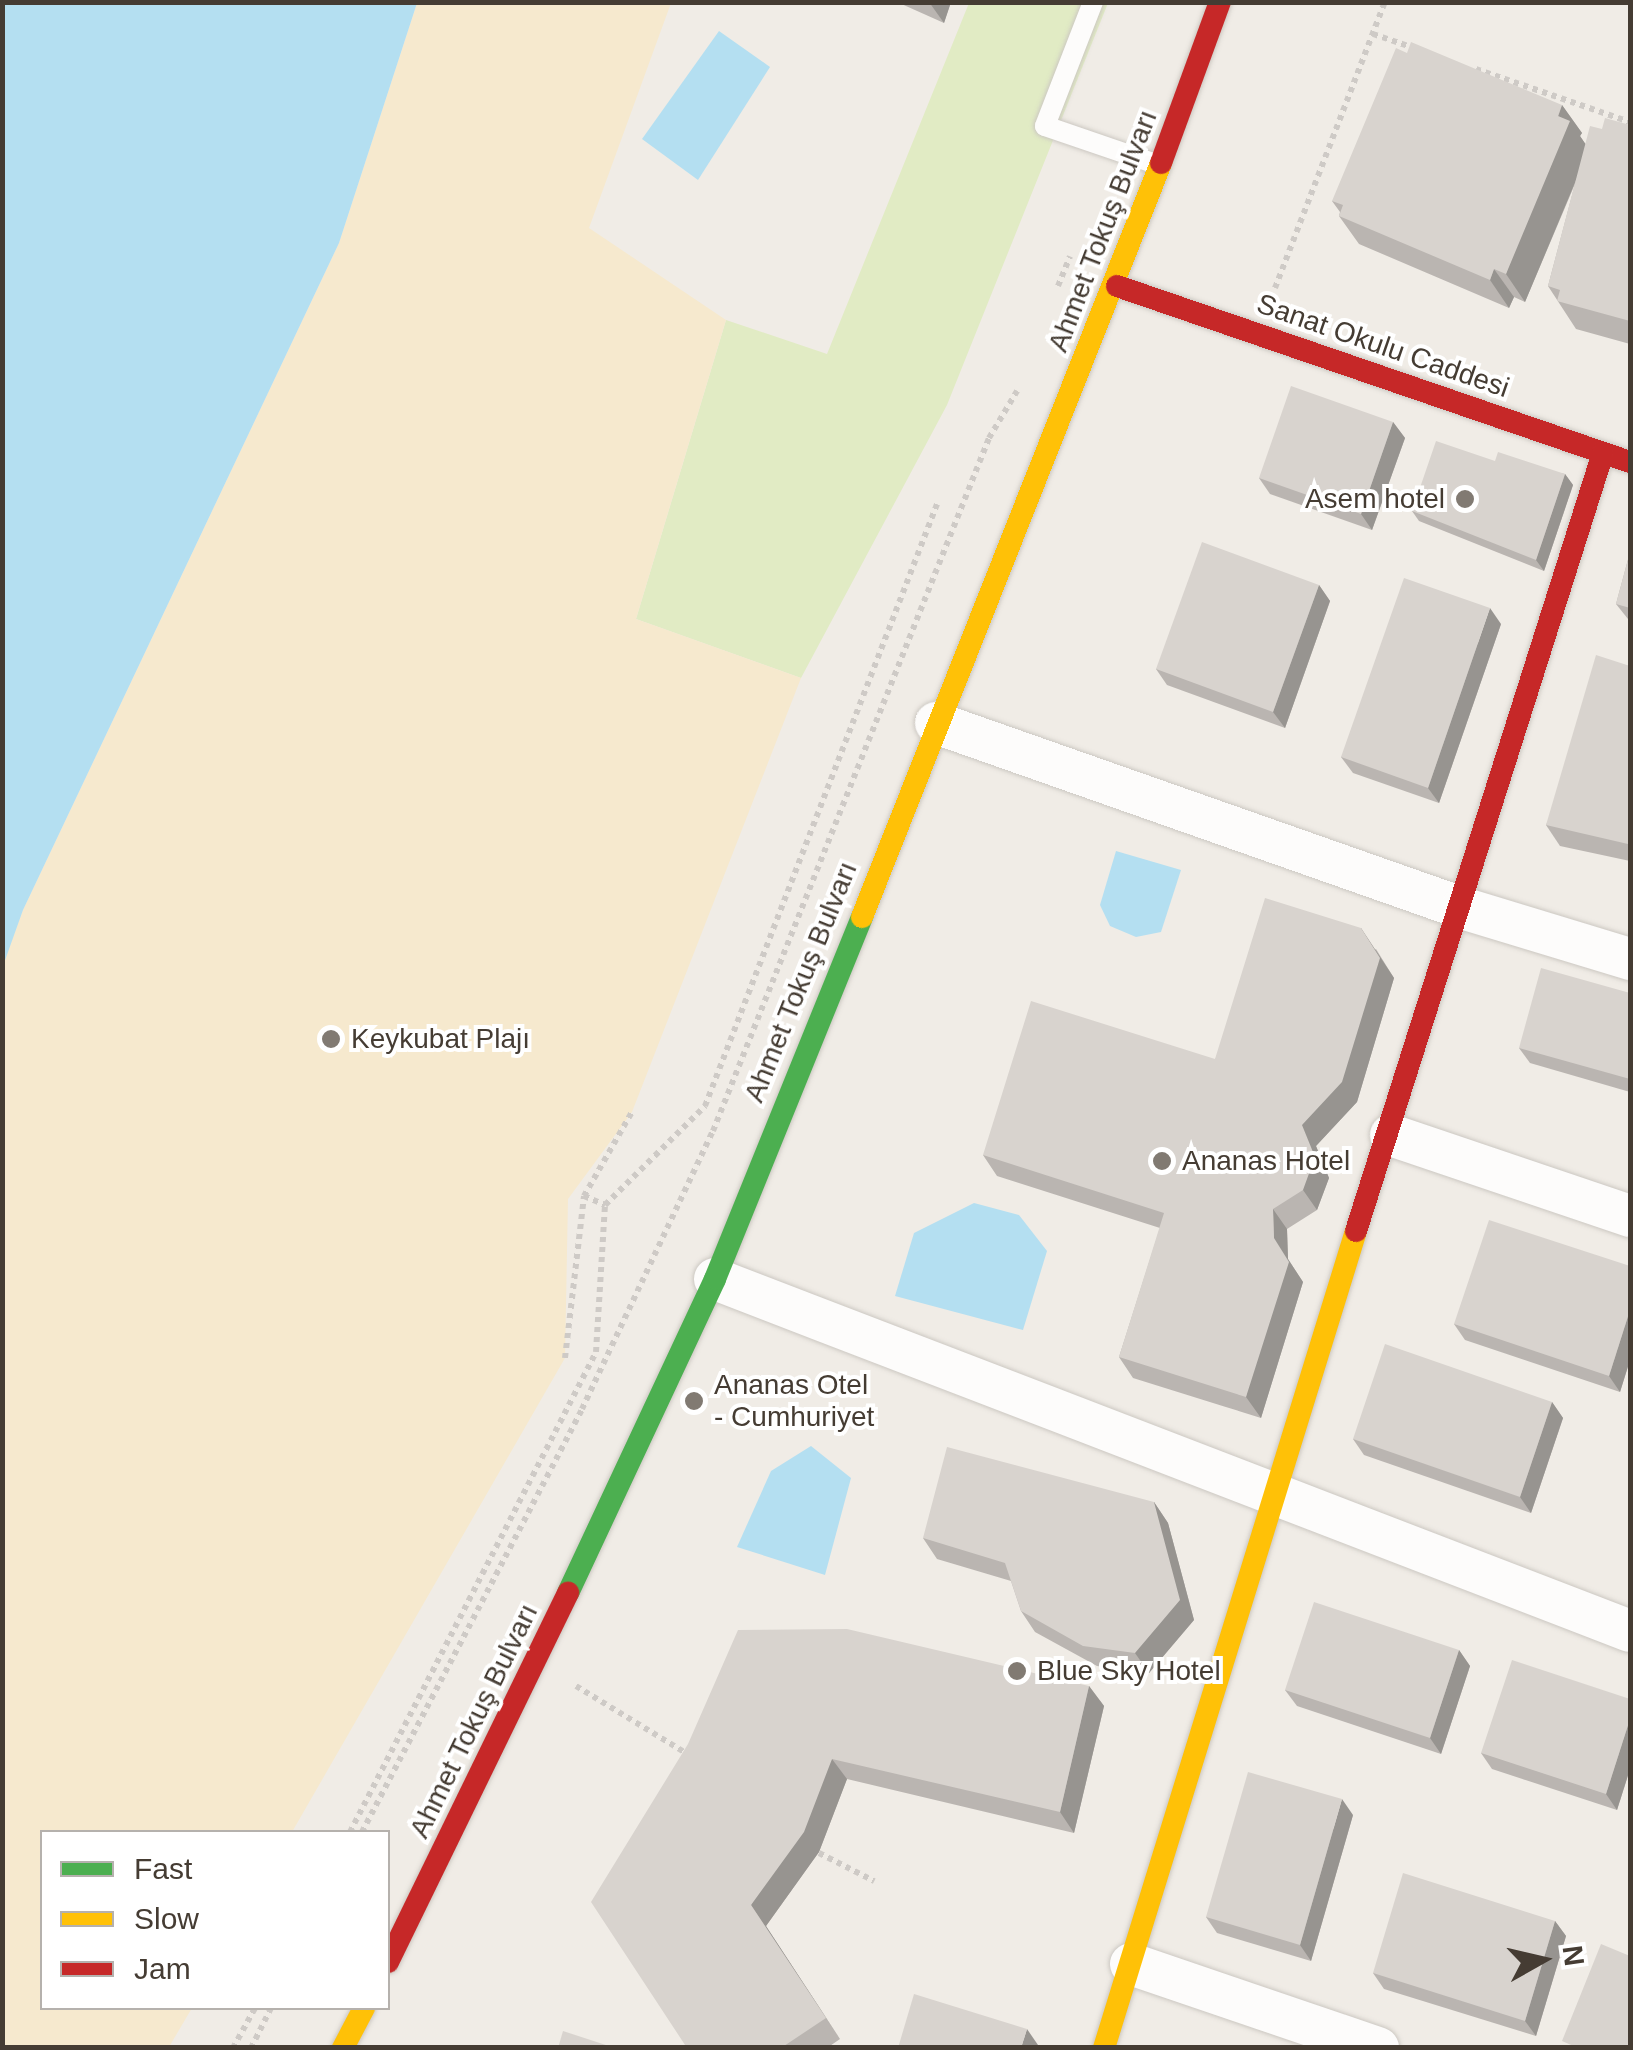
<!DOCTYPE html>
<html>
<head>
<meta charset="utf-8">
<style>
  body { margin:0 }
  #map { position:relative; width:1633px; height:2050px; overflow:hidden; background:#f0ece6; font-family:Arial,sans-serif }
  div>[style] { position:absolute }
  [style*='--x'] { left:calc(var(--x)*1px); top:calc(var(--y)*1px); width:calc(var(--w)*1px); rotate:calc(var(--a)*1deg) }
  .green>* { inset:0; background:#e1ebc4 }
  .sand>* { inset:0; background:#f6e9ce }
  .water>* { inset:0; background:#b4dff1 }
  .path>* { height:6px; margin-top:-3px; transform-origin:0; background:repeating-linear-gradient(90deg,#cecac6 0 5px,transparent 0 10px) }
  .roads { filter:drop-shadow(0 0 2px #ccc8c2) drop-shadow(0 0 2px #ccc8c2) }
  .lane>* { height:20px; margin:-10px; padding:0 10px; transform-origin:10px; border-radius:10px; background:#fdfcfb }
  .street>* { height:42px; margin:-21px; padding:0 21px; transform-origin:21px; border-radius:21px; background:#fdfcfb }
  .fast>* { height:22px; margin:-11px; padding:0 11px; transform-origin:11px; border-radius:11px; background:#4caf50 }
  .slow>* { height:22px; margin:-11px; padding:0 11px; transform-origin:11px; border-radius:11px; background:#ffc107 }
  .jam>* { height:22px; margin:-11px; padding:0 11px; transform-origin:11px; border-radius:11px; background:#c62828 }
  .wall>* { inset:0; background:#bab5b1 }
  .shaded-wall>* { inset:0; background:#979490 }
  .building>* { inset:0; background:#d8d3ce }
  .dots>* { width:28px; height:28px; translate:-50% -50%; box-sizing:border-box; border:5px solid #fff; border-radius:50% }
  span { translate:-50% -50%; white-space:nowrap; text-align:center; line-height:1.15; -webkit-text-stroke:8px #fff; paint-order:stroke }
  .street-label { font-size:28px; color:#453c33 }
  .poi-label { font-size:28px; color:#453c33 }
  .right { translate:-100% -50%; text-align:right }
  .left { translate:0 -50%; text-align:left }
  .frame { position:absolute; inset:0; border:5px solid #453c33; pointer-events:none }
  .legend { position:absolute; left:40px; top:1830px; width:350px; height:180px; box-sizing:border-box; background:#fff; border:2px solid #b5b1ad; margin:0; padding:12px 18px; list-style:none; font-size:30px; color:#453c33 }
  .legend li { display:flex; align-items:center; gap:20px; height:50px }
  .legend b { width:50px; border:2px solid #b5b1ad }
  .north { position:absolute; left:1493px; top:1910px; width:100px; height:100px; -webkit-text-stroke:8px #fff; paint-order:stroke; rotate:82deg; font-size:28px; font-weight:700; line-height:40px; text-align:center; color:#453c33 }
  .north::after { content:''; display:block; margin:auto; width:35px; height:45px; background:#453c33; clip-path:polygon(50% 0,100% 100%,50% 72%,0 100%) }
</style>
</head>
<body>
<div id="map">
  <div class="green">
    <div style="clip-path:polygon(969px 3px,1108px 3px,947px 405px,801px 678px,636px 619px,726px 320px,827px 354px)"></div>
  </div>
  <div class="sand">
    <div style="clip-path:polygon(417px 3px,671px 3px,589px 228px,726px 320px,636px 619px,801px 678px,632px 1112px,568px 1199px,565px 1358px,292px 1832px,42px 1832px,42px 2008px,192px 2008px,169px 2047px,3px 2047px,2px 966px,23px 910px,339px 243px)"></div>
  </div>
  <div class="water">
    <div style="clip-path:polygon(3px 2px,417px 3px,339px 243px,23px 910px,3px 966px)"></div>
    <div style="clip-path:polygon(719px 31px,770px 67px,698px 180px,642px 139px)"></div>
    <div style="clip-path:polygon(1116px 851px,1181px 870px,1161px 932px,1136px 937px,1110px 926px,1100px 905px)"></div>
    <div style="clip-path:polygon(974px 1203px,1019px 1215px,1047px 1251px,1023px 1330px,895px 1296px,914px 1233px)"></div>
    <div style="clip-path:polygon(811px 1446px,851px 1478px,825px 1575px,737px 1547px,771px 1471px)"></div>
  </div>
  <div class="path">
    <div style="--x:1373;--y:34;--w:46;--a:18.8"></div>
    <div style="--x:1476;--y:69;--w:163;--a:19"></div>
    <div style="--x:1058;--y:286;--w:32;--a:-68"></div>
    <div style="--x:1275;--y:288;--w:306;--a:-69"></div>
    <div style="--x:584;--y:1196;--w:97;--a:-60.3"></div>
    <div style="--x:565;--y:1358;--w:163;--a:-83.3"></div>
    <div style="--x:584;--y:1196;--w:23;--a:23"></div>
    <div style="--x:576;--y:1686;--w:132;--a:31.4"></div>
    <div style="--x:350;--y:1832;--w:539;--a:-62.86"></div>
    <div style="--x:596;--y:1352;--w:147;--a:-86.5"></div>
    <div style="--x:605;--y:1205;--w:141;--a:-44.7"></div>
    <div style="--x:705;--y:1106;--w:645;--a:-68.92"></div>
    <div style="--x:362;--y:1832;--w:477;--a:-62.5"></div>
    <div style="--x:582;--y:1409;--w:307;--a:-64.8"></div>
    <div style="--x:713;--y:1131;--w:746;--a:-68.28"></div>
    <div style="--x:989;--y:438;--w:55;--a:-59.2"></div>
    <div style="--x:819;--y:1853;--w:62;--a:27"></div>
    <div style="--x:233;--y:2048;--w:46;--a:-61.2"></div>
    <div style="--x:251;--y:2048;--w:45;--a:-63.4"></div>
  </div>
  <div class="roads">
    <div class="lane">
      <div style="--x:1093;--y:2;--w:133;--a:111.2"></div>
      <div style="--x:1045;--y:126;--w:120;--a:18.9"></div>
    </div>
    <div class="street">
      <div style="--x:936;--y:723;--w:558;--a:19.38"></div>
      <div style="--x:1462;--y:908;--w:176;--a:16.9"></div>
      <div style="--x:1391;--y:1135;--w:252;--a:18.7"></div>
      <div style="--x:715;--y:1279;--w:980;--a:21.04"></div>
      <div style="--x:1131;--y:1964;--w:261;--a:18.8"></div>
    </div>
    <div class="fast">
      <div style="--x:568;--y:1593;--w:347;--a:-64.9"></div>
      <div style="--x:715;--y:1279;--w:391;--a:-67.9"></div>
    </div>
    <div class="slow">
      <div style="--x:862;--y:917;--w:811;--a:-68.37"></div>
      <div style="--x:343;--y:2048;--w:45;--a:-62.3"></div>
      <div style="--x:1104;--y:2048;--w:855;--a:-72.86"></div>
    </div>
    <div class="jam">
      <div style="--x:1161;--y:163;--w:171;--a:-69.9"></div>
      <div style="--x:1117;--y:286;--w:542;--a:18.94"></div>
      <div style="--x:1356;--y:1231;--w:816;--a:-72.39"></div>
      <div style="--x:388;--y:1962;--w:411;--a:-64"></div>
    </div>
  </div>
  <div class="wall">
    <div style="clip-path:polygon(897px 2px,951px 2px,944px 23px)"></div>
    <div style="clip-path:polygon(1562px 105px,1582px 133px,1580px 136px,1585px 144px,1602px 129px,1630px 125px,1630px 344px,1576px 329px,1548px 286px,1575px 184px,1525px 302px,1514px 297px,1509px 308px,1359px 244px,1339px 216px,1340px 212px,1332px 201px)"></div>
    <div style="clip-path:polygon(1393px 422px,1405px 438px,1372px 530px,1270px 494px,1259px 478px)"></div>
    <div style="clip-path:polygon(1495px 461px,1565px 474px,1573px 485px,1544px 571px,1419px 521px,1412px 511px)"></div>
    <div style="clip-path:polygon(1630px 552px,1630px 620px,1628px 619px,1616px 604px)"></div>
    <div style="clip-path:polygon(1319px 585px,1330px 601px,1285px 728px,1167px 685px,1156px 669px)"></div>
    <div style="clip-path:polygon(1501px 624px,1439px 803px,1353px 773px,1341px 757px)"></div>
    <div style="clip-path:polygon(1630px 666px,1630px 861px,1560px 846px,1546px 825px)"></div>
    <div style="clip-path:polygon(1376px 949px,1394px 978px,1357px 1102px,1316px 1146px,1329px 1178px,1317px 1210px,1287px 1229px,1288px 1259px,1303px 1282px,1261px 1418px,1133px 1378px,1119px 1357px,1160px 1228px,997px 1176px,983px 1155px,1215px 1059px)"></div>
    <div style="clip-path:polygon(1630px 993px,1630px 1092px,1530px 1063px,1519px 1048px)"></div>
    <div style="clip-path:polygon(1630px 1266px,1630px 1360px,1620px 1392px,1465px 1340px,1454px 1324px)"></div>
    <div style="clip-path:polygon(1552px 1402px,1563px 1418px,1531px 1513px,1364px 1455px,1353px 1439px)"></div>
    <div style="clip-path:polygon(1154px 1502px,1168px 1523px,1194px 1620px,1149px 1673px,1097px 1666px,1035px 1632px,1021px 1611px,1011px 1581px,937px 1559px,923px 1538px)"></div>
    <div style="clip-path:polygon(1459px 1650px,1470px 1666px,1441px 1754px,1297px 1706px,1285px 1690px)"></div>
    <div style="clip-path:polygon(1089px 1686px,1104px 1706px,1074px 1833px,847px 1779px,819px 1852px,766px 1926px,840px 2039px,827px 2048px,687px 2048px,688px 1744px)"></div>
    <div style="clip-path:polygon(1630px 1699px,1630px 1769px,1617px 1810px,1492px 1769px,1481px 1753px)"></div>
    <div style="clip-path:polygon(1353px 1815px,1311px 1961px,1217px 1933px,1206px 1917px)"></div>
    <div style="clip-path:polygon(1555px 1921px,1566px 1936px,1536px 2036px,1384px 1989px,1373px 1973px)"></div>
  </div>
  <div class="shaded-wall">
    <div style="clip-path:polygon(929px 2px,951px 2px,944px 23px)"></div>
    <div style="clip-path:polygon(1562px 105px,1582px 133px,1580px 136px,1589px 149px,1525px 302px,1506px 274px)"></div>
    <div style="clip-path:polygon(1494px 269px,1514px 297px,1509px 308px,1490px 280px)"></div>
    <div style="clip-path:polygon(1393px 422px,1405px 438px,1372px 530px,1361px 514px)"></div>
    <div style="clip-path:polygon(1565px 474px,1573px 485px,1544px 571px,1536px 560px)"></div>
    <div style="clip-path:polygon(1319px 585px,1330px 601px,1285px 728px,1273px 712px)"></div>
    <div style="clip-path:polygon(1490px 608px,1501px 624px,1439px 803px,1428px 788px)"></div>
    <div style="clip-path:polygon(1361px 928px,1394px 978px,1357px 1102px,1316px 1146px,1329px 1178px,1317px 1210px,1303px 1190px,1302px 1125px)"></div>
    <div style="clip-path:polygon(1273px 1209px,1287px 1229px,1288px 1259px,1303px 1282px,1261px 1418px,1246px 1397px,1274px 1238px)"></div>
    <div style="clip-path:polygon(1630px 1310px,1630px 1360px,1620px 1392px,1609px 1376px)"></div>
    <div style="clip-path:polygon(1552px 1402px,1563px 1418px,1531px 1513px,1520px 1497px)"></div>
    <div style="clip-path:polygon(1154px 1502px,1168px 1523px,1194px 1620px,1149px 1673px,1135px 1653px)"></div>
    <div style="clip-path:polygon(1459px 1650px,1470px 1666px,1441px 1754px,1430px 1738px)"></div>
    <div style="clip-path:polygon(1089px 1686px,1104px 1706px,1074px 1833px,1060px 1812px)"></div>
    <div style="clip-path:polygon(1630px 1719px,1630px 1769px,1617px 1810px,1606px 1794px)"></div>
    <div style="clip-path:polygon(832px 1759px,847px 1779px,819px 1852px,766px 1926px,840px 2039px,751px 1905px)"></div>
    <div style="clip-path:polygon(1342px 1799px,1353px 1815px,1311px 1961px,1300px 1945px)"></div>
    <div style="clip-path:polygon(1555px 1921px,1566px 1936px,1536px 2036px,1525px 2021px)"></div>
    <div style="clip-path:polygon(1027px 2029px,1038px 2045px,1037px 2048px,1021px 2048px)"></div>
  </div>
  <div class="building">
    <div style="clip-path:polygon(1411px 42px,1562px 105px,1558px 116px,1570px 121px,1506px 274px,1494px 269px,1490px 280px,1339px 216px,1343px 205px,1332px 201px,1396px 48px,1407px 53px)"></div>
    <div style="clip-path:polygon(1605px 118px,1630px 125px,1630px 321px,1557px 301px,1560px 290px,1548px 286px,1590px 126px,1602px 129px)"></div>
    <div style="clip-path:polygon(1291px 386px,1393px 422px,1361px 514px,1259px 478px)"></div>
    <div style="clip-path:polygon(1436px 441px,1495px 461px,1498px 452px,1565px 474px,1536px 560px,1412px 511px)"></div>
    <div style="clip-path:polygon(1202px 542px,1319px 585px,1273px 712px,1156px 669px)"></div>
    <div style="clip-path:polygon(1630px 552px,1630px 608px,1616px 604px)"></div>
    <div style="clip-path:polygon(1404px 578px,1490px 608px,1428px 788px,1341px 757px)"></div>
    <div style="clip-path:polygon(1596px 655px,1630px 666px,1630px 834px,1628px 844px,1546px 825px)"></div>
    <div style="clip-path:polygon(1265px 898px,1361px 928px,1380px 958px,1342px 1082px,1302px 1125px,1315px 1157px,1303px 1190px,1273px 1209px,1274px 1238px,1289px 1262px,1246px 1397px,1119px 1357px,1164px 1213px,983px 1155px,1031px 1001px,1215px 1059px)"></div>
    <div style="clip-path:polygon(1541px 968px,1630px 993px,1630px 1079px,1519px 1048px)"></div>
    <div style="clip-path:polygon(1489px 1220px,1630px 1266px,1630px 1310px,1609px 1376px,1454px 1324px)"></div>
    <div style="clip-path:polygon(1385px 1344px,1552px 1402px,1520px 1497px,1353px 1439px)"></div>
    <div style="clip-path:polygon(947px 1447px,1154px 1502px,1180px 1600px,1135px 1653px,1083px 1646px,1021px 1611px,1005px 1563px,923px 1538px)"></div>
    <div style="clip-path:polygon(1314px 1602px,1459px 1650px,1430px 1738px,1285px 1690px)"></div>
    <div style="clip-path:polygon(847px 1629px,1089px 1686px,1060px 1812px,832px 1759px,804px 1832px,751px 1905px,826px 2018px,781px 2048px,687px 2048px,591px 1902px,688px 1744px,738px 1630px)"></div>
    <div style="clip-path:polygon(1512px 1660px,1630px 1699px,1630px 1719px,1606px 1794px,1481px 1753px)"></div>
    <div style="clip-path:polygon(1248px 1772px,1342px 1799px,1300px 1945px,1206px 1917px)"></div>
    <div style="clip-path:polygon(1403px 1873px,1555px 1921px,1525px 2021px,1373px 1973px)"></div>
    <div style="clip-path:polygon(1601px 1944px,1630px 1956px,1630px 2048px,1578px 2048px,1562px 2041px)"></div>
    <div style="clip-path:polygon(914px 1994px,1027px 2029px,1021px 2048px,898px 2048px)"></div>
    <div style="clip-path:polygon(563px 2031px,615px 2048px,558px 2048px)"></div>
  </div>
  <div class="dots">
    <div style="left:1465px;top:499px;background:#817a72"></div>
    <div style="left:331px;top:1039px;background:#817a72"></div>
    <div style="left:1162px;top:1161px;background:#817a72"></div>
    <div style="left:694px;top:1401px;background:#817a72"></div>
    <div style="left:1017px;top:1671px;background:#817a72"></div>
  </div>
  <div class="street-label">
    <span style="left:1103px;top:231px;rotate:-69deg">Ahmet Tokuş Bulvarı</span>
    <span style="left:1383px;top:346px;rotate:19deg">Sanat Okulu Caddesi</span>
    <span style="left:801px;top:982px;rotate:-68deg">Ahmet Tokuş Bulvarı</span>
    <span style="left:474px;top:1721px;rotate:-64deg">Ahmet Tokuş Bulvarı</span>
  </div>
  <div class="poi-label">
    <span class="right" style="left:1445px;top:499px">Asem hotel</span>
    <span class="left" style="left:351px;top:1039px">Keykubat Plajı</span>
    <span class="left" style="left:1182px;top:1161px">Ananas Hotel</span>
    <span class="left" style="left:714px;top:1401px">Ananas Otel<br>- Cumhuriyet</span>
    <span class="left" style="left:1037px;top:1671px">Blue Sky Hotel</span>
  </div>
  <div class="frame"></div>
  <ul class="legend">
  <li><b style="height:12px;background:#4caf50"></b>Fast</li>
  <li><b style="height:12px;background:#ffc107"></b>Slow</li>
  <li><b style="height:12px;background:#c62828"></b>Jam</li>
  </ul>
  <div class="north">N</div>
</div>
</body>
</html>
